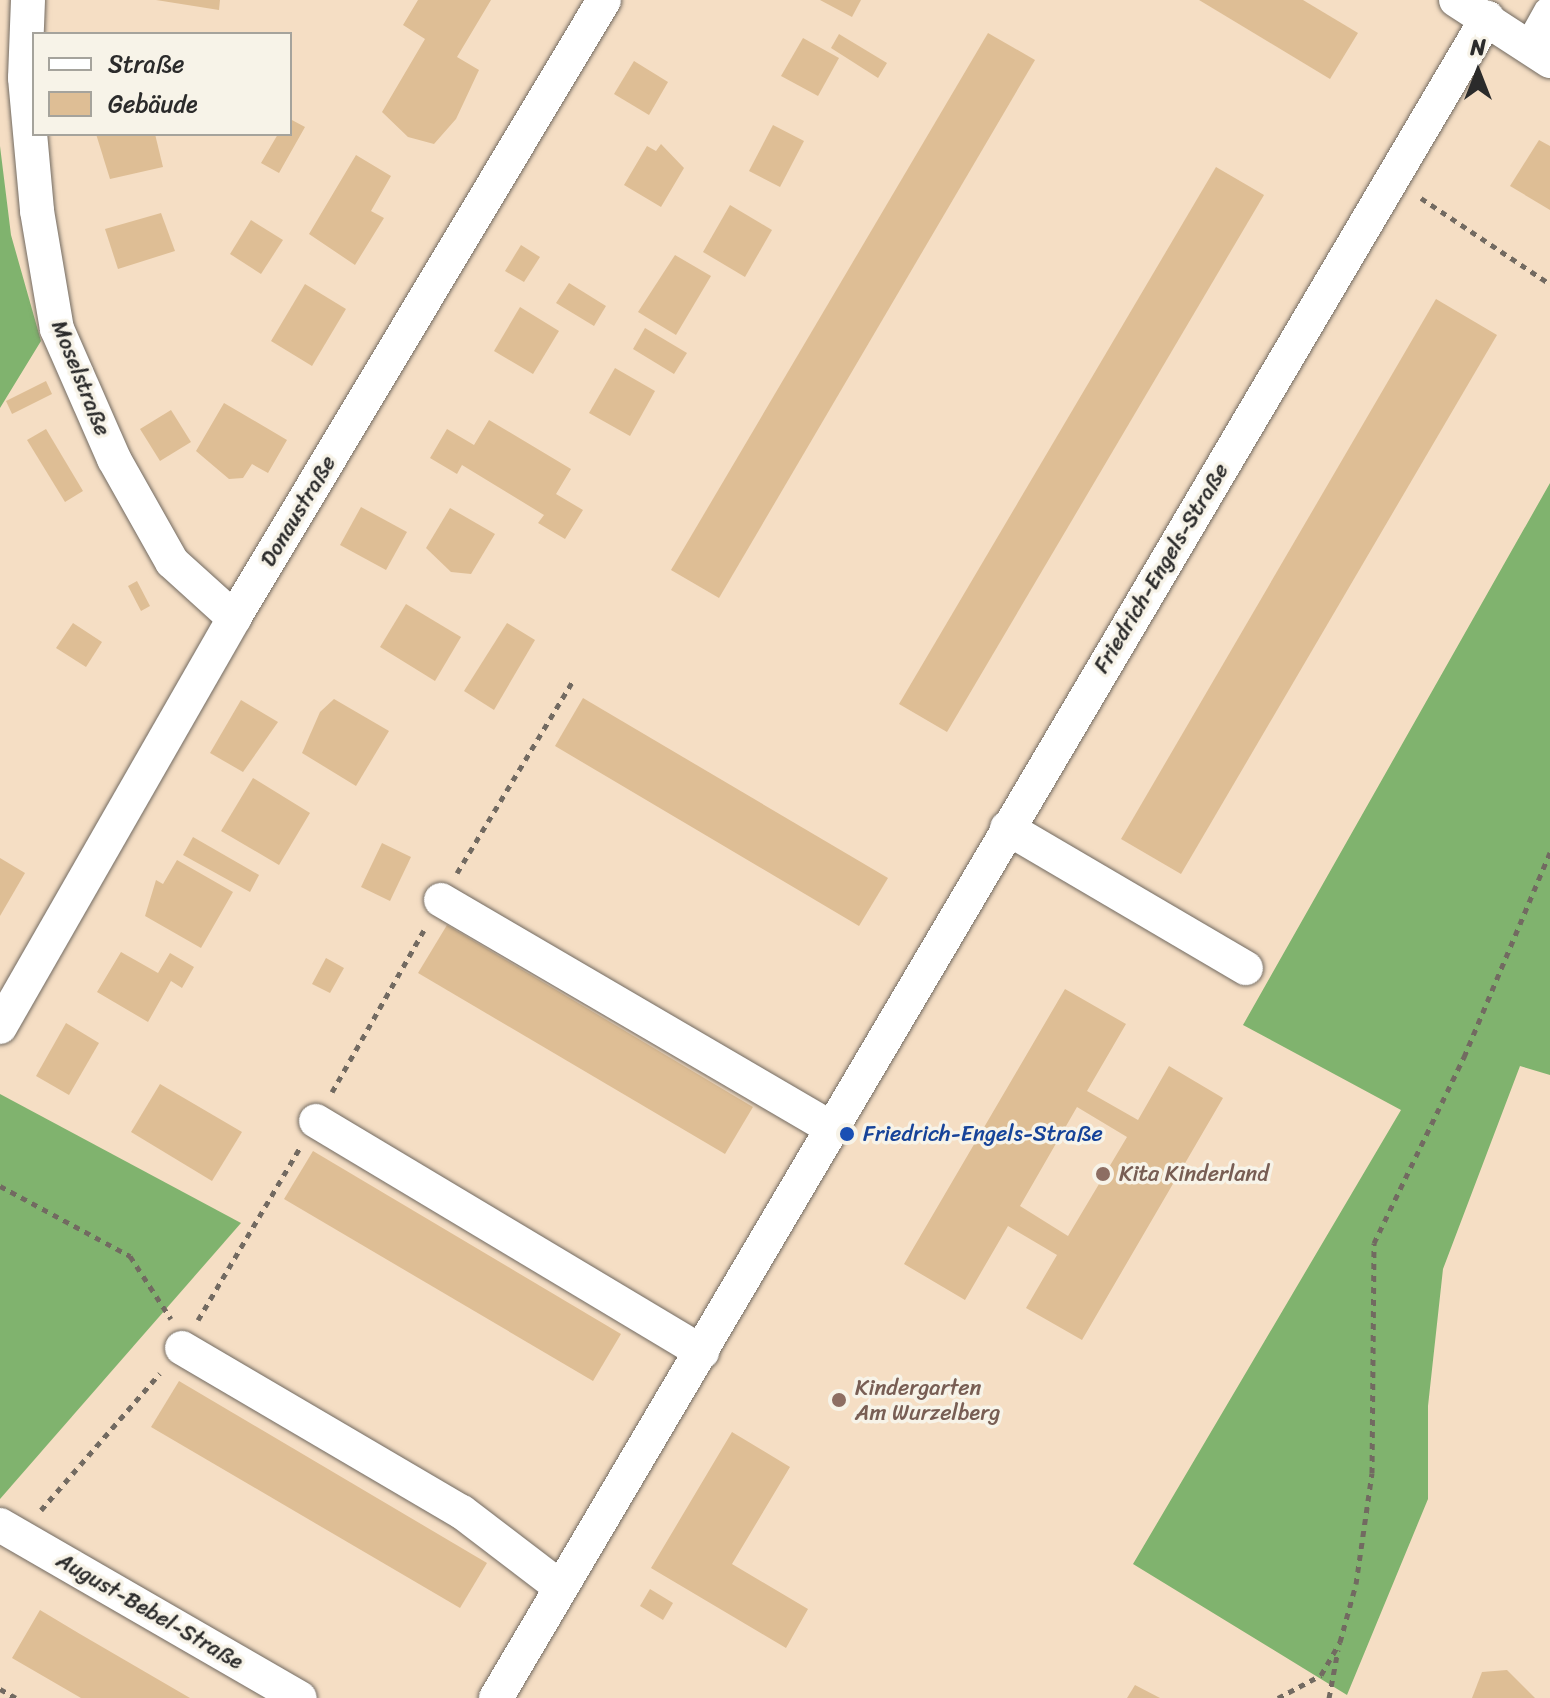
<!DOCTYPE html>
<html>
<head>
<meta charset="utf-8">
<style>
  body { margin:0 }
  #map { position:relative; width:1550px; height:1698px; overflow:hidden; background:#f5dec4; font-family:Sriracha,sans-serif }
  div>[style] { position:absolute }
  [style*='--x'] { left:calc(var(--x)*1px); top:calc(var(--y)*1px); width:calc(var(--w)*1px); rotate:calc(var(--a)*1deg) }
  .forest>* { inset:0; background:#80b36e }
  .building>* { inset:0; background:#debe95 }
  .path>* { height:5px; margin-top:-2.5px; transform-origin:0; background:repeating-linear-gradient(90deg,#726a61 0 6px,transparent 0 12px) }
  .roads { filter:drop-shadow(0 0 2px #726a61) drop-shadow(0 0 2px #726a61) }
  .minor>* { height:34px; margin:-17px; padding:0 17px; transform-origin:17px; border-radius:17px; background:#fff }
  .dots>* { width:22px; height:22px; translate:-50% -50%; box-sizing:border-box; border:4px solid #f7f3e8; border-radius:50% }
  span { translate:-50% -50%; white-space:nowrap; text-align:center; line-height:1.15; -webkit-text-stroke:7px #f7f3e8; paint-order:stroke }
  .street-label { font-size:22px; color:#2b2b2b }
  .transit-label { font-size:22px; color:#164399 }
  .left { translate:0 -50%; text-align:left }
  .education-label { font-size:22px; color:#785e54 }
  .legend { position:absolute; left:32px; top:32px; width:260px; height:104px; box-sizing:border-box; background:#f7f3e8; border:2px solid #a5a39c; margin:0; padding:10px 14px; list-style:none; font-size:24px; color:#2b2b2b }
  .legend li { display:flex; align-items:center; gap:16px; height:40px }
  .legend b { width:40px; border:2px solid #a5a39c }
  .north { position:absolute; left:1438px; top:32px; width:80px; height:80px; -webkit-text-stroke:6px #f7f3e8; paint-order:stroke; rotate:0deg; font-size:22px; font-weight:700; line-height:32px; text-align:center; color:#2b2b2b }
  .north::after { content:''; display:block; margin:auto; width:28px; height:36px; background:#2b2b2b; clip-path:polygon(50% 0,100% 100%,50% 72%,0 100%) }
</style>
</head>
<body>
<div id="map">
  <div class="forest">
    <div style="clip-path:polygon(0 146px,11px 235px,41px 341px,0 408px)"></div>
    <div style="clip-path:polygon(1550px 483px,1550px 1075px,1520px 1066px,1443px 1269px,1428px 1406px,1428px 1499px,1347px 1695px,1133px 1564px,1401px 1110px,1243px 1025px)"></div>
    <div style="clip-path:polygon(0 1094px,241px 1223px,0 1499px)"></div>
  </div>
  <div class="building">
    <div style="clip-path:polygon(156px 0,220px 0,219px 10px)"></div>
    <div style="clip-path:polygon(418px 0,491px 0,457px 57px,479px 70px,456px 119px,434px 144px,408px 137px,382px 112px,425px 39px,403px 25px)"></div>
    <div style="clip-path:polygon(820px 0,861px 0,852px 17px)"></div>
    <div style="clip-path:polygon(1199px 0,1303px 0,1358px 33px,1330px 79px)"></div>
    <div style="clip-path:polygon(988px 33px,1035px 60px,719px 598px,671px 570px)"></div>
    <div style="clip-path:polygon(839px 34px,887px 63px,878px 78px,831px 48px)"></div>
    <div style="clip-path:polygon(803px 38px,839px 58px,818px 96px,781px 76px)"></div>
    <div style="clip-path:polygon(634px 61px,668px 82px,649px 115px,614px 94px)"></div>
    <div style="clip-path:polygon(290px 119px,305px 127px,279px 173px,261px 163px,278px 134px,290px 134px)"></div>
    <div style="clip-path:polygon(773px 125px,804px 141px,780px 187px,749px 171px)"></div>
    <div style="clip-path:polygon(96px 134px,155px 134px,163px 167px,110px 179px)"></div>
    <div style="clip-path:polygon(1539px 140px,1550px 146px,1550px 210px,1510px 186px)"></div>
    <div style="clip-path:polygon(661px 144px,684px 168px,661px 207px,624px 185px,647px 146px,656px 151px)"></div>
    <div style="clip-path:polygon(356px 155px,391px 176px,371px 211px,384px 218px,355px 265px,309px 234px)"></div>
    <div style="clip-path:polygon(1216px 167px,1264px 195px,947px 732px,899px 704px)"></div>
    <div style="clip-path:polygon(730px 205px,772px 230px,745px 277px,703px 252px)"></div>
    <div style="clip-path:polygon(161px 213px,175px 251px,118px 269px,105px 229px)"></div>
    <div style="clip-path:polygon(251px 220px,283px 240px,261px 274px,230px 254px)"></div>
    <div style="clip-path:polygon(521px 245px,540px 257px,524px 282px,505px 271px)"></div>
    <div style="clip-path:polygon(675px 255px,711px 276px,676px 335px,638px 312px)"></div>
    <div style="clip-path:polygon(569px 283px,606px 306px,594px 326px,556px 303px)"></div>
    <div style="clip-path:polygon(305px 284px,346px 309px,312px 366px,271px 341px)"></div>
    <div style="clip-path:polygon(1436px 299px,1497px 335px,1181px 874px,1121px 839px)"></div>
    <div style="clip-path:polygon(520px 307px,559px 331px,533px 374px,494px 351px)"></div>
    <div style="clip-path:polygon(645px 328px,687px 353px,674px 374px,633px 349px)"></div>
    <div style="clip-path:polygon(615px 368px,655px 391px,630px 436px,589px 413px)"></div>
    <div style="clip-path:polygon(46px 381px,52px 394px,12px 414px,6px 401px)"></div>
    <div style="clip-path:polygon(224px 403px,287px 440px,268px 473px,252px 464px,243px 478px,229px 479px,196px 451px)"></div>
    <div style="clip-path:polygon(171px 410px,191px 442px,160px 461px,140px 429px)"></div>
    <div style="clip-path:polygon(489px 420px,571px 469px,556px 494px,583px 510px,565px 539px,538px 523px,544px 515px,462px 465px,457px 474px,430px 458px,447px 429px,474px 445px)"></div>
    <div style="clip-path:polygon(46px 429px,83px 491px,65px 502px,27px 440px)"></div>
    <div style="clip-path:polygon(361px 507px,407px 532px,386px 570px,340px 545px)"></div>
    <div style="clip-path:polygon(450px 508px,495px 534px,471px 574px,451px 572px,426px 548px)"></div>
    <div style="clip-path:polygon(137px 581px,150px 606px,141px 611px,128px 586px)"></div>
    <div style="clip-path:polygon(406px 604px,461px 637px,435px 681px,380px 647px)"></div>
    <div style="clip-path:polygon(73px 623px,102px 642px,86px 667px,56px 648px)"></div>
    <div style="clip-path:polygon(507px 623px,535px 640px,494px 710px,464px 691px)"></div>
    <div style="clip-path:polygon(583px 698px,888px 878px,859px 926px,555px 746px)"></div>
    <div style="clip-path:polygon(334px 699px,389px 731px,356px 786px,302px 753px,320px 712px)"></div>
    <div style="clip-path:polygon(241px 700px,278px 722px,243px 772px,210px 753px)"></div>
    <div style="clip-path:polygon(253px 778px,310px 813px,279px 865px,221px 831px)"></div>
    <div style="clip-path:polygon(193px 837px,259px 875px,250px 892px,183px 855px)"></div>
    <div style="clip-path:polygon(382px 843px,411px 857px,390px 901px,361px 887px)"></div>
    <div style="clip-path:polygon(0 858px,25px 873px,0 916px)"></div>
    <div style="clip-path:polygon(177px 860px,233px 892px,201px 948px,145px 916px,156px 880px,163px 884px)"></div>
    <div style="clip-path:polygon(447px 925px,753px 1107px,725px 1154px,418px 973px)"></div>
    <div style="clip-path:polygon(121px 952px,158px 973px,170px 953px,194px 967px,182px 988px,171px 981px,148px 1022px,97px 992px)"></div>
    <div style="clip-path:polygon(326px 958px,344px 968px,330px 993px,312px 984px)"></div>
    <div style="clip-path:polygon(evenodd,1065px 989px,1126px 1024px,1087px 1091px,1138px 1120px,1169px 1066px,1223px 1098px,1082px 1340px,1026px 1308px,1057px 1255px,1008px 1226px,965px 1300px,904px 1264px,1065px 989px,1077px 1107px,1127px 1137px,1068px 1236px,1020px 1206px,1077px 1107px)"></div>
    <div style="clip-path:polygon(66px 1023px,99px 1043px,69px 1095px,36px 1076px)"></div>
    <div style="clip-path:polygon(160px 1084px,242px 1132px,212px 1181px,131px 1132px)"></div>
    <div style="clip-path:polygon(313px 1151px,621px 1334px,593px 1381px,284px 1199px)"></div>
    <div style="clip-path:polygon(179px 1381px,487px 1563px,460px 1608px,151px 1427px)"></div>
    <div style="clip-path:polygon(732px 1432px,790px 1467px,732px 1564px,808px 1609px,786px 1648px,651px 1568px)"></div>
    <div style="clip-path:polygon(650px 1589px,673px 1603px,663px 1620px,640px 1606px)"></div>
    <div style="clip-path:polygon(40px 1610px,80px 1634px,190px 1698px,81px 1698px,12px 1658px)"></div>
    <div style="clip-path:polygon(1507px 1670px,1535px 1698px,1472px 1698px,1482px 1672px)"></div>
    <div style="clip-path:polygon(1135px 1685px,1160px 1698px,1127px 1698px)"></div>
  </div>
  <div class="path">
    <div style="--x:1421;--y:198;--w:155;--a:33.7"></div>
    <div style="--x:457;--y:873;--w:223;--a:-58.9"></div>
    <div style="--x:332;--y:1092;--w:186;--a:-60.4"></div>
    <div style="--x:0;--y:1186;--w:148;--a:28.3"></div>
    <div style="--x:130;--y:1256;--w:75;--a:56.9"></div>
    <div style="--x:198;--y:1320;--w:199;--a:-59.4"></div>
    <div style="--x:41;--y:1510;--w:181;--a:-49"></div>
    <div style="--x:0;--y:1689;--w:18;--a:29"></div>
    <div style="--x:1278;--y:1698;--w:49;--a:-28.1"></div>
    <div style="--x:1321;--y:1675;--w:38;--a:-60"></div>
    <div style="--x:1340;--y:1642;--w:60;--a:-74.6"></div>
    <div style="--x:1356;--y:1584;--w:112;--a:-81.8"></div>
    <div style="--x:1372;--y:1473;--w:230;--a:-89.5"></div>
    <div style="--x:1374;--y:1243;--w:207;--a:-64.2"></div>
    <div style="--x:1464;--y:1057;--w:222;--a:-67.2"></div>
    <div style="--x:1329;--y:1698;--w:49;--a:-79.4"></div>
  </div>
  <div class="roads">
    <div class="minor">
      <div style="--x:28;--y:0;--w:78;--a:92.2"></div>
      <div style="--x:25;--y:78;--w:134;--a:84.8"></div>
      <div style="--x:37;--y:211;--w:120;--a:80.4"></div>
      <div style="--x:57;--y:329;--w:142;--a:66.3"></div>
      <div style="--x:114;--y:459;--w:118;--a:60.6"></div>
      <div style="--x:172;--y:562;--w:84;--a:42.1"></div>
      <div style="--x:1456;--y:0;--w:112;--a:33"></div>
      <div style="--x:1532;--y:46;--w:37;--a:-61"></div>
      <div style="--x:1007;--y:828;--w:277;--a:30.4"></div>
      <div style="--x:441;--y:900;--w:450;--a:30.3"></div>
      <div style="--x:0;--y:1027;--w:471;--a:-60.2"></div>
      <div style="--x:234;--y:618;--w:720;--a:-59.09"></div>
      <div style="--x:316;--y:1121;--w:450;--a:30.9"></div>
      <div style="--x:182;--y:1348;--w:324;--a:30.4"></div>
      <div style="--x:462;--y:1512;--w:123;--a:37.4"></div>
      <div style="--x:0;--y:1525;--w:346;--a:30"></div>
      <div style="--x:496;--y:1698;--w:1951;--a:-59.46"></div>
    </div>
  </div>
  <div class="dots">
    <div style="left:847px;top:1134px;background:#1a4fb4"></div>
    <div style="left:1103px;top:1174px;background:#8d6e63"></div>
    <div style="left:839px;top:1400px;background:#8d6e63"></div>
  </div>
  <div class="street-label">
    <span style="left:81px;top:378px;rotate:68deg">Moselstraße</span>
    <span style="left:298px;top:511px;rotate:-59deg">Donaustraße</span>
    <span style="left:1161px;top:568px;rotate:-59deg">Friedrich-Engels-Straße</span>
    <span style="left:150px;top:1611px;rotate:30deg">August-Bebel-Straße</span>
  </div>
  <div class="transit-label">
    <span class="left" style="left:863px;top:1134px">Friedrich-Engels-Straße</span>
  </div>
  <div class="education-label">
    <span class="left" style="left:1119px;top:1174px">Kita Kinderland</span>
    <span class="left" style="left:855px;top:1400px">Kindergarten<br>Am Wurzelberg</span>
  </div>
  <ul class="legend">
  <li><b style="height:10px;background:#fff"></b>Straße</li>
  <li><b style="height:22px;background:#debe95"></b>Gebäude</li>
  </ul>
  <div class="north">N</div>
</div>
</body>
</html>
